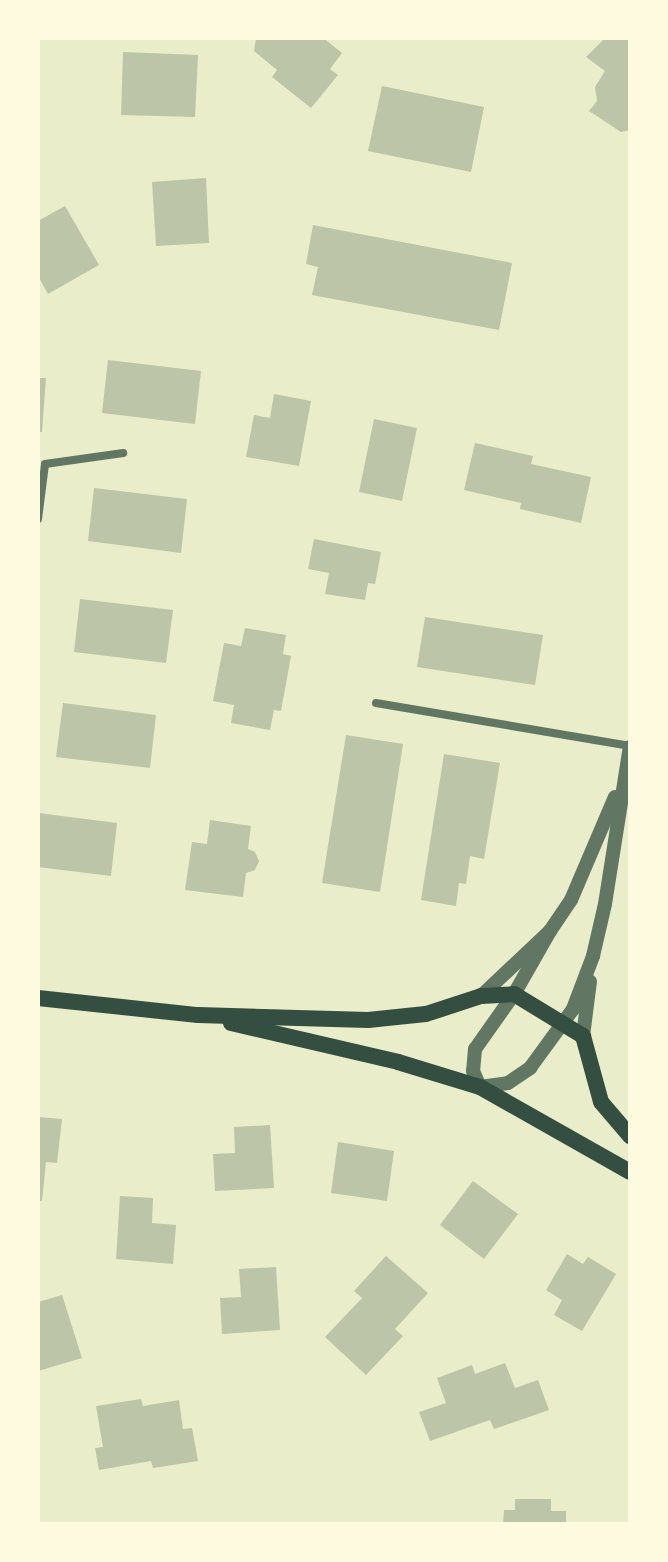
<!DOCTYPE html>
<html>
<head>
<meta charset="utf-8">
<style>
  body { margin:0 }
  #map { position:relative; width:668px; height:1562px; overflow:hidden; background:#e9edc9; font-family:"Source Serif 4",serif }
  div>[style] { position:absolute }
  [style*='--x'] { left:calc(var(--x)*1px); top:calc(var(--y)*1px); width:calc(var(--w)*1px); rotate:calc(var(--a)*1deg) }
  .building>* { inset:0; background:#bcc5a7 }
  .minor>* { height:8px; margin:-4px; padding:0 4px; transform-origin:4px; border-radius:4px; background:#617663 }
  .tertiary>* { height:14px; margin:-7px; padding:0 7px; transform-origin:7px; border-radius:7px; background:#617663 }
  .secondary>* { height:16px; margin:-8px; padding:0 8px; transform-origin:8px; border-radius:8px; background:#344e41 }
  span { translate:-50% -50%; white-space:nowrap; text-align:center; line-height:1.15; -webkit-text-stroke:7px #fefae0; paint-order:stroke }
  .frame { position:absolute; inset:0; border:40px solid #fefae0; pointer-events:none }
</style>
</head>
<body>
<div id="map">
  <div class="building">
    <div style="clip-path:polygon(256px 38px,323px 38px,342px 53px,330px 69px,338px 75px,311px 108px,272px 77px,277px 70px,254px 51px)"></div>
    <div style="clip-path:polygon(605px 38px,630px 38px,630px 130px,621px 132px,589px 111px,597px 101px,595px 87px,605px 71px,586px 57px)"></div>
    <div style="clip-path:polygon(123px 52px,198px 55px,195px 117px,121px 115px)"></div>
    <div style="clip-path:polygon(382px 86px,484px 107px,471px 172px,368px 151px)"></div>
    <div style="clip-path:polygon(206px 178px,209px 243px,156px 246px,152px 182px)"></div>
    <div style="clip-path:polygon(65px 206px,99px 265px,48px 294px,38px 276px,38px 221px)"></div>
    <div style="clip-path:polygon(313px 225px,512px 263px,499px 330px,312px 295px,318px 267px,306px 264px)"></div>
    <div style="clip-path:polygon(108px 360px,201px 371px,195px 424px,102px 413px)"></div>
    <div style="clip-path:polygon(38px 378px,46px 378px,42px 432px,38px 432px)"></div>
    <div style="clip-path:polygon(274px 394px,311px 401px,299px 466px,246px 457px,254px 415px,270px 418px)"></div>
    <div style="clip-path:polygon(374px 419px,417px 428px,402px 501px,359px 492px)"></div>
    <div style="clip-path:polygon(475px 443px,533px 456px,531px 464px,591px 477px,581px 523px,520px 509px,521px 503px,464px 490px)"></div>
    <div style="clip-path:polygon(94px 488px,187px 499px,181px 553px,88px 541px)"></div>
    <div style="clip-path:polygon(314px 539px,381px 552px,375px 584px,368px 583px,365px 600px,325px 594px,329px 573px,308px 569px)"></div>
    <div style="clip-path:polygon(80px 599px,173px 610px,166px 663px,74px 652px)"></div>
    <div style="clip-path:polygon(425px 617px,543px 635px,535px 685px,417px 667px)"></div>
    <div style="clip-path:polygon(245px 628px,286px 635px,283px 654px,291px 656px,281px 711px,274px 710px,270px 730px,231px 723px,234px 705px,213px 701px,224px 643px,241px 646px)"></div>
    <div style="clip-path:polygon(63px 703px,156px 715px,150px 768px,56px 757px)"></div>
    <div style="clip-path:polygon(346px 735px,403px 744px,380px 892px,322px 883px)"></div>
    <div style="clip-path:polygon(444px 754px,500px 763px,484px 859px,470px 856px,466px 884px,459px 883px,456px 906px,421px 900px)"></div>
    <div style="clip-path:polygon(38px 813px,117px 823px,111px 876px,38px 867px)"></div>
    <div style="clip-path:polygon(210px 820px,251px 826px,248px 849px,255px 852px,259px 861px,255px 870px,246px 873px,243px 897px,185px 890px,192px 842px,207px 844px)"></div>
    <div style="clip-path:polygon(38px 1117px,62px 1119px,57px 1163px,46px 1162px,42px 1201px,38px 1201px)"></div>
    <div style="clip-path:polygon(270px 1125px,274px 1188px,215px 1191px,213px 1154px,235px 1153px,234px 1127px)"></div>
    <div style="clip-path:polygon(338px 1142px,394px 1151px,387px 1201px,331px 1193px)"></div>
    <div style="clip-path:polygon(473px 1181px,518px 1214px,484px 1259px,440px 1225px)"></div>
    <div style="clip-path:polygon(120px 1196px,153px 1198px,152px 1223px,176px 1225px,173px 1264px,116px 1259px)"></div>
    <div style="clip-path:polygon(567px 1254px,583px 1264px,588px 1257px,616px 1274px,582px 1331px,554px 1315px,562px 1300px,546px 1290px)"></div>
    <div style="clip-path:polygon(386px 1256px,428px 1293px,395px 1329px,403px 1336px,366px 1375px,325px 1337px,362px 1298px,354px 1291px)"></div>
    <div style="clip-path:polygon(276px 1267px,280px 1330px,222px 1334px,220px 1298px,241px 1297px,239px 1269px)"></div>
    <div style="clip-path:polygon(62px 1295px,82px 1358px,38px 1371px,38px 1302px)"></div>
    <div style="clip-path:polygon(505px 1363px,515px 1388px,538px 1380px,549px 1410px,494px 1429px,490px 1420px,430px 1441px,419px 1412px,446px 1403px,437px 1378px,472px 1365px,475px 1374px)"></div>
    <div style="clip-path:polygon(141px 1399px,143px 1406px,179px 1400px,183px 1429px,192px 1428px,198px 1461px,153px 1468px,151px 1461px,99px 1470px,95px 1448px,103px 1447px,96px 1406px)"></div>
    <div style="clip-path:polygon(515px 1499px,551px 1499px,551px 1511px,566px 1511px,566px 1524px,503px 1524px,504px 1510px,515px 1510px)"></div>
  </div>
  <div class="minor">
    <div style="--x:38;--y:519;--w:55;--a:-82.7"></div>
    <div style="--x:45;--y:464;--w:79;--a:-8"></div>
    <div style="--x:376;--y:703;--w:258;--a:9.6"></div>
  </div>
  <div class="tertiary">
    <div style="--x:550;--y:931;--w:73;--a:119.7"></div>
    <div style="--x:514;--y:994;--w:67;--a:125.3"></div>
    <div style="--x:475;--y:1049;--w:22;--a:95"></div>
    <div style="--x:473;--y:1071;--w:17;--a:66"></div>
    <div style="--x:480;--y:1087;--w:28;--a:-8"></div>
    <div style="--x:508;--y:1083;--w:27;--a:-34"></div>
    <div style="--x:530;--y:1068;--w:73;--a:-53.9"></div>
    <div style="--x:573;--y:1009;--w:57;--a:-69.3"></div>
    <div style="--x:593;--y:956;--w:53;--a:-77"></div>
    <div style="--x:605;--y:904;--w:159;--a:-81"></div>
    <div style="--x:481;--y:996;--w:95;--a:-43.3"></div>
    <div style="--x:550;--y:931;--w:37;--a:-56"></div>
    <div style="--x:571;--y:900;--w:112;--a:-66.9"></div>
    <div style="--x:583;--y:1036;--w:55;--a:-82.7"></div>
  </div>
  <div class="secondary">
    <div style="--x:38;--y:998;--w:161;--a:6.1"></div>
    <div style="--x:198;--y:1015;--w:170;--a:1.7"></div>
    <div style="--x:368;--y:1020;--w:58;--a:-5.9"></div>
    <div style="--x:426;--y:1014;--w:58;--a:-18.1"></div>
    <div style="--x:481;--y:996;--w:33;--a:-3"></div>
    <div style="--x:514;--y:994;--w:81;--a:31.3"></div>
    <div style="--x:583;--y:1036;--w:68;--a:74.7"></div>
    <div style="--x:601;--y:1102;--w:45;--a:49.5"></div>
    <div style="--x:231;--y:1023;--w:171;--a:13.1"></div>
    <div style="--x:398;--y:1062;--w:86;--a:17"></div>
    <div style="--x:480;--y:1087;--w:172;--a:29.5"></div>
  </div>
  <div class="frame"></div>
</div>
</body>
</html>
